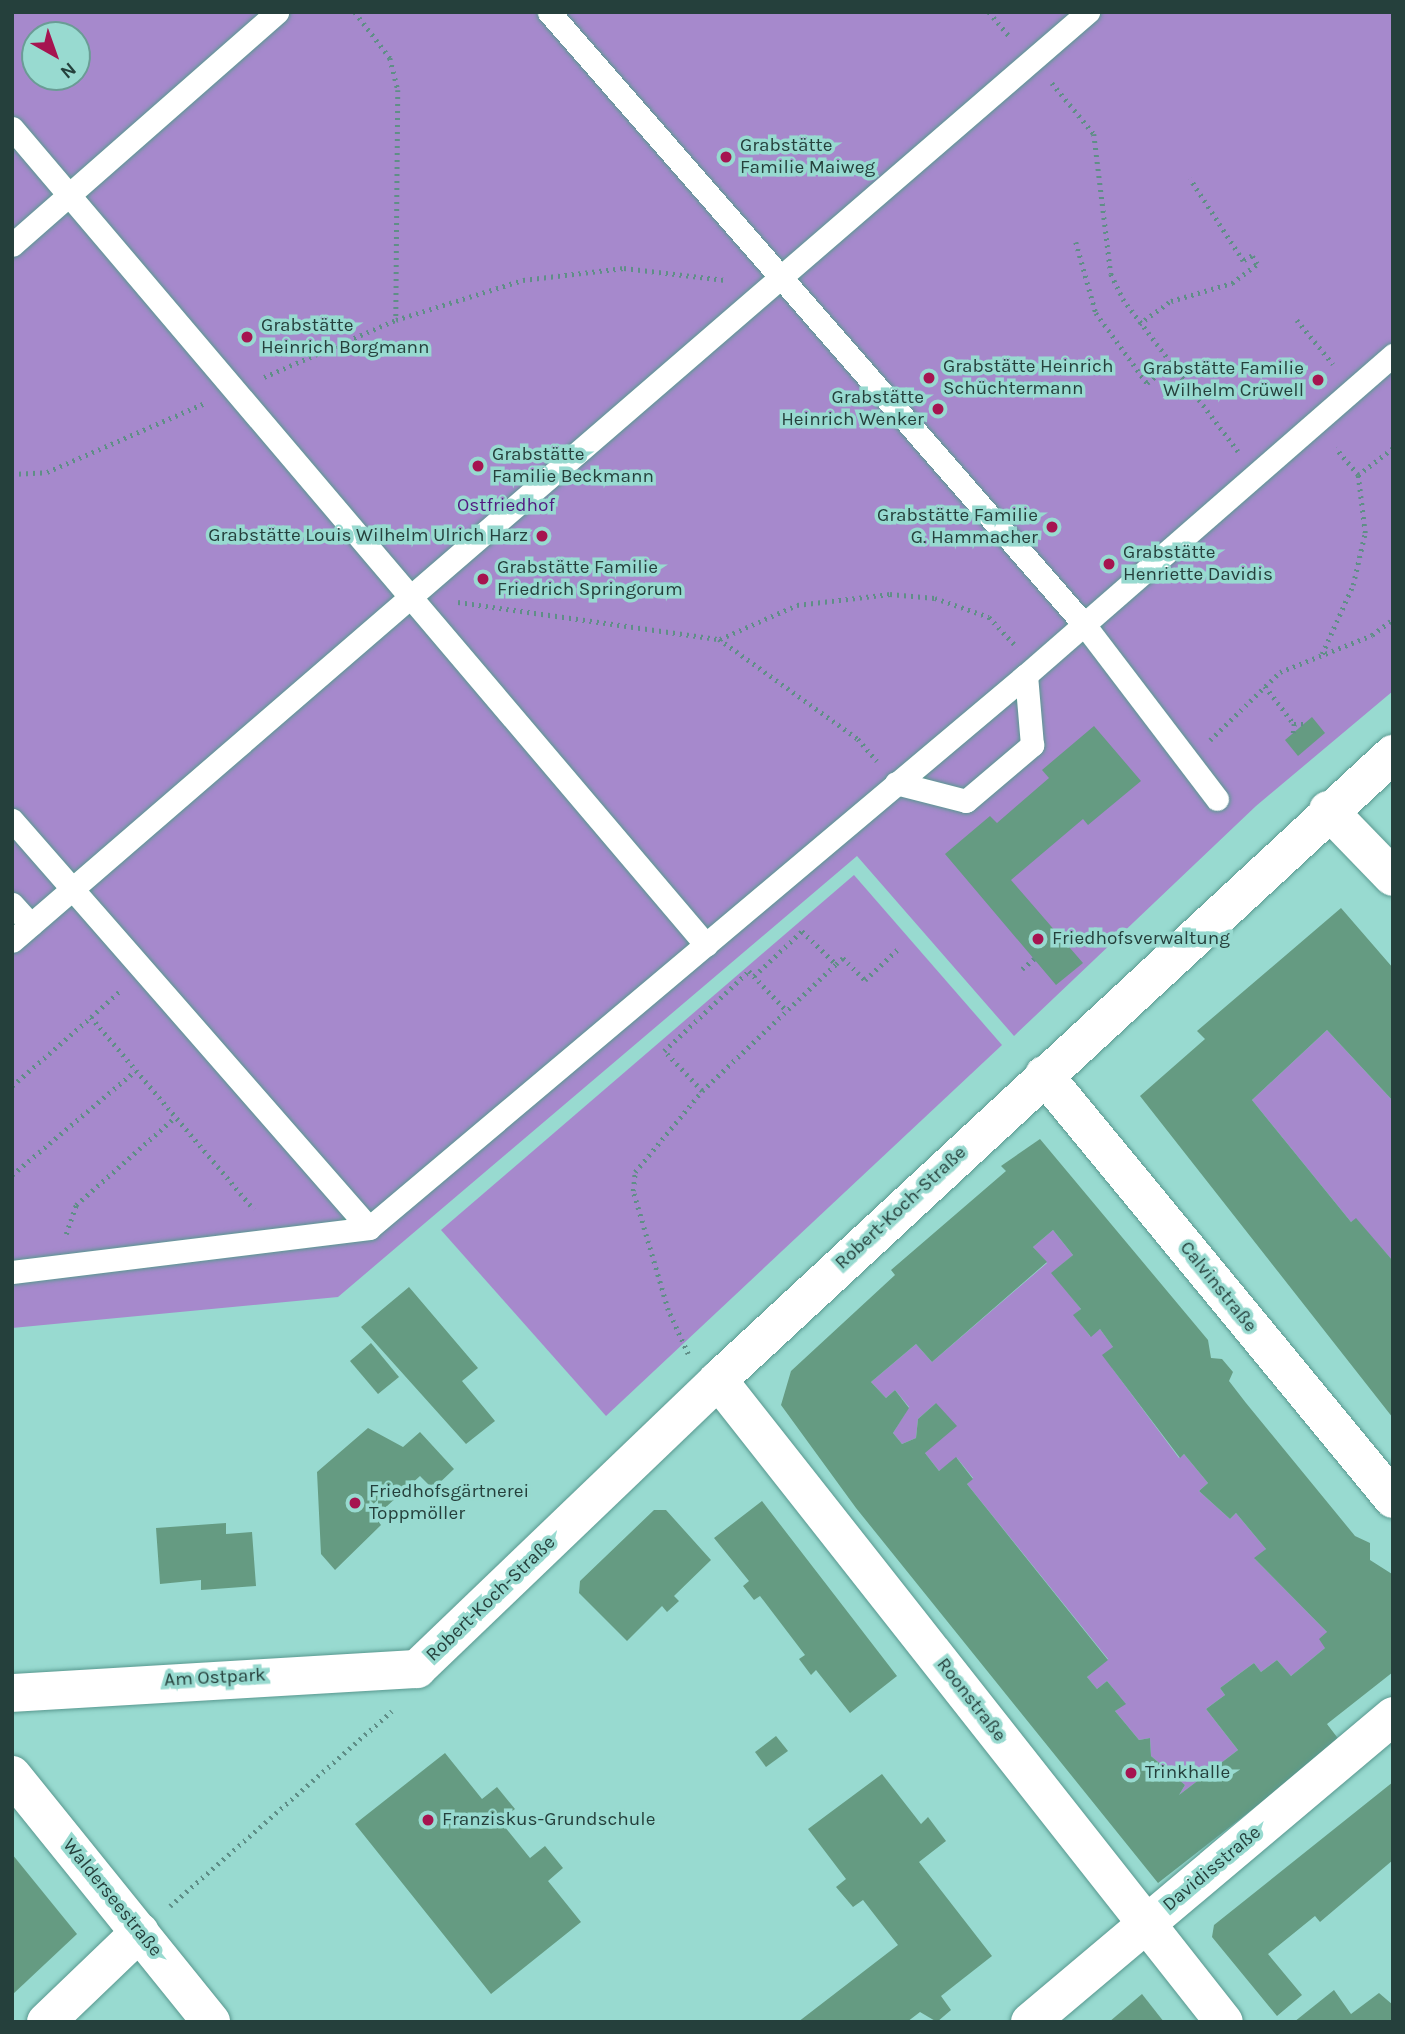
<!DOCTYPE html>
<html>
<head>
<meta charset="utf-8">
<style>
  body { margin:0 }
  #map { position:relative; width:1405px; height:2034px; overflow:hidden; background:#98dad0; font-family:Karla,sans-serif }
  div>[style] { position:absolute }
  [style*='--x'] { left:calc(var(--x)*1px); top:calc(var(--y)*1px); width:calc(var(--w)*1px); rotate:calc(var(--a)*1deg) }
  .green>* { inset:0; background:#a689cc }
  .building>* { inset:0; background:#659b82 }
  .path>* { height:4.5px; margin-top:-2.25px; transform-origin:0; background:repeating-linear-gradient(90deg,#5f8e87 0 2px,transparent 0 7px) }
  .roads { filter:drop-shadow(0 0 2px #58988f) drop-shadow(0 0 2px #58988f) }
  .lane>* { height:23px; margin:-11.5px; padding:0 11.5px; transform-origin:11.5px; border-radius:11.5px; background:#fff }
  .street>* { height:38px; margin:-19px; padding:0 19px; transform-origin:19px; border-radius:19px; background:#fff }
  .dots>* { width:19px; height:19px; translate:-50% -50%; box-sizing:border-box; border:4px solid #98dad0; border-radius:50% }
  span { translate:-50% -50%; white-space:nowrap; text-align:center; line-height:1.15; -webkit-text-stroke:7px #98dad0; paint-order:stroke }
  .poi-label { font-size:19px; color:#25403c }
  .left { translate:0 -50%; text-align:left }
  .right { translate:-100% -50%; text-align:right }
  .park-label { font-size:19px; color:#521981 }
  .street-label { font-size:19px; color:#25403c }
  .frame { position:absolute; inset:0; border:14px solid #25403c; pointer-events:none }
  .north { position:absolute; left:21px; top:21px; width:70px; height:70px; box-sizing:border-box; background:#98dad0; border:2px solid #6a9c95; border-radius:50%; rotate:140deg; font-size:19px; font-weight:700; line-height:28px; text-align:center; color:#25403c }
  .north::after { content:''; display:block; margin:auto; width:24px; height:32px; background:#a61450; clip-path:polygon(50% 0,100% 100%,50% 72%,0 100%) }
</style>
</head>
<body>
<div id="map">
  <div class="green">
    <div style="clip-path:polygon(evenodd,12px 12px,1393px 12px,1393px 691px,1256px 806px,1014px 1036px,857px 856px,338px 1297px,12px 1328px,12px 12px,35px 35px,77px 35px,77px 77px,35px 77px,35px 35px)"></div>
    <div style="clip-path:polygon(854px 875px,1002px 1045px,606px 1416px,441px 1230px)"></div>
    <div style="clip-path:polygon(1327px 1030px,1393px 1101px,1393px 1261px,1356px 1219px,1351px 1222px,1252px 1100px)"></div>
    <div style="clip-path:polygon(1053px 1230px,1073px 1255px,1052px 1273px,1081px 1309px,1074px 1315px,1090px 1336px,1100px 1329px,1113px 1347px,1112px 1368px,1179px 1458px,1184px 1454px,1208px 1483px,1199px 1491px,1230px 1519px,1236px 1513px,1266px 1549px,1255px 1559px,1327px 1632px,1325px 1648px,1291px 1676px,1277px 1660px,1261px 1672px,1254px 1663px,1220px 1688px,1225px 1695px,1206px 1709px,1238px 1750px,1179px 1795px,1185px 1785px,1151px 1756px,1150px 1738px,1139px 1740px,1115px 1711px,1125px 1703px,1107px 1681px,1097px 1689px,1087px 1677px,1108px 1659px,967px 1484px,973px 1478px,957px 1458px,939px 1471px,925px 1453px,936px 1403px,918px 1419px,916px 1438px,902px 1444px,893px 1433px,909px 1407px,895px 1390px,886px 1398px,871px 1382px,916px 1344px,932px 1362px,1047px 1263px,1033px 1247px)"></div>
  </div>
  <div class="building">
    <div style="clip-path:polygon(1312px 717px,1325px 733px,1298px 756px,1285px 740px)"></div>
    <div style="clip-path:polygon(1094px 726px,1141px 781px,1088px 825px,1083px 819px,1011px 880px,1083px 963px,1056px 985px,945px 854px,990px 816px,997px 823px,1049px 778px,1042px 770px)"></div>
    <div style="clip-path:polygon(1341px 908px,1393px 968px,1393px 1101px,1327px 1030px,1252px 1100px,1351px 1222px,1356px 1218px,1393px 1261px,1393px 1418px,1140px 1096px,1205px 1039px,1197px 1031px)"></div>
    <div style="clip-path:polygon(evenodd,1040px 1139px,1208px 1340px,1211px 1358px,1222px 1359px,1233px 1372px,1229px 1381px,1246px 1403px,1355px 1536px,1370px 1543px,1370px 1560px,1392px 1574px,1393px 1672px,1327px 1724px,1340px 1741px,1158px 1883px,856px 1508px,781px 1405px,791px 1371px,895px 1275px,891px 1270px,1006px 1171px,1001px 1166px,1040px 1139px,1053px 1230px,1073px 1255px,1051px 1273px,1081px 1309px,1073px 1315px,1091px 1337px,1100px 1329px,1113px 1347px,1102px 1355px,1180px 1458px,1184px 1454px,1208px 1483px,1199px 1491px,1230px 1519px,1236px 1513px,1266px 1549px,1254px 1558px,1327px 1632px,1319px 1639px,1325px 1648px,1291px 1676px,1277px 1660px,1261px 1672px,1254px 1663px,1220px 1688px,1225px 1695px,1206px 1709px,1238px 1750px,1179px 1795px,1185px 1785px,1151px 1756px,1150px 1738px,1139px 1740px,1115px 1711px,1126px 1704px,1107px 1681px,1097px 1689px,1087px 1677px,1108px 1660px,967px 1484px,973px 1479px,956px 1457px,939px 1471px,925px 1453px,957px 1426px,936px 1403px,918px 1419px,916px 1438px,902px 1444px,893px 1433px,909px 1408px,895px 1390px,886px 1398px,871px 1382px,916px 1344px,932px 1362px,1047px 1262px,1033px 1247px,1053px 1230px)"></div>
    <div style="clip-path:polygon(409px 1287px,478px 1368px,462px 1381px,495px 1421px,466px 1444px,361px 1327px)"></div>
    <div style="clip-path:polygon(371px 1343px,399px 1377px,378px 1394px,350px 1361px)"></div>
    <div style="clip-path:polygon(368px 1428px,403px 1447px,420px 1432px,454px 1469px,433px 1489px,420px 1476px,375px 1517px,381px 1525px,335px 1570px,321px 1554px,317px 1472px)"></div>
    <div style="clip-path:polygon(762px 1501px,897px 1676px,850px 1713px,816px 1670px,811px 1675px,799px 1659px,805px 1655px,760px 1596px,754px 1600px,743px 1586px,749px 1581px,714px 1538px)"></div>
    <div style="clip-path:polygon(654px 1510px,666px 1510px,711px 1560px,674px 1596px,679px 1601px,667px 1612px,662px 1606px,627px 1641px,579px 1593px,580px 1581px)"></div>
    <div style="clip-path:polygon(226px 1523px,226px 1534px,252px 1532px,256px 1586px,201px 1590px,201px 1580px,160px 1584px,156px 1528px)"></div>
    <div style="clip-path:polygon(776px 1736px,788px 1751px,766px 1767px,755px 1752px)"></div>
    <div style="clip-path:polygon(445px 1753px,482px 1799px,497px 1787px,515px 1809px,500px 1821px,530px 1858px,545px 1846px,563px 1868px,548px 1881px,581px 1922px,491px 1994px,355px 1824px)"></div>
    <div style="clip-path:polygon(882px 1774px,921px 1824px,928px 1817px,946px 1841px,919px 1862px,992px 1956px,941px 1996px,951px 2010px,937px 2022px,920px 2012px,907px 2022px,798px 2022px,898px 1945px,863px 1900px,853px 1907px,836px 1887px,846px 1879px,808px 1829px)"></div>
    <div style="clip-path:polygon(1393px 1782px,1393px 1860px,1320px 1922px,1315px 1916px,1268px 1954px,1302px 1995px,1277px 2016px,1212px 1937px,1214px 1925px)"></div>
    <div style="clip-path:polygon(12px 1854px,77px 1934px,12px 1995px)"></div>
    <div style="clip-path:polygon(1334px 1990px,1351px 2014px,1379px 1993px,1393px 2005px,1393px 2022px,1294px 2022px)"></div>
    <div style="clip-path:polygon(1142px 1994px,1164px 2022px,1109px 2022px)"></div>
  </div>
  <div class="path">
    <div style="--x:355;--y:12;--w:58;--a:52.7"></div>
    <div style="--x:390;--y:58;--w:33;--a:76"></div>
    <div style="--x:398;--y:90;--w:230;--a:90.5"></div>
    <div style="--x:989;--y:12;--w:34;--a:50"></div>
    <div style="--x:1052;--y:83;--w:66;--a:50.5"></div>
    <div style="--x:1094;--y:134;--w:141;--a:83.1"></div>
    <div style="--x:1111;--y:274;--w:28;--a:64"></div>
    <div style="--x:1123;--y:299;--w:191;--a:52.9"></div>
    <div style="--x:1076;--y:242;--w:74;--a:74.3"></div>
    <div style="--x:1096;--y:313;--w:87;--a:53.9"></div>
    <div style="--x:1147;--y:383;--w:28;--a:-39"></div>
    <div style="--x:1297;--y:320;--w:57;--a:50.7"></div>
    <div style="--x:1139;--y:324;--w:39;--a:-36"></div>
    <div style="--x:1171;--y:301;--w:64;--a:-16.4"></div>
    <div style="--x:1232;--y:283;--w:31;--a:-37"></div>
    <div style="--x:1257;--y:264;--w:9;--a:-122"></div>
    <div style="--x:1252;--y:256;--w:10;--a:151"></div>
    <div style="--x:1243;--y:261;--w:98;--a:-122.9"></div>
    <div style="--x:264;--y:377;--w:144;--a:-23.4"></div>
    <div style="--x:396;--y:320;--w:133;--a:-17.5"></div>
    <div style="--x:523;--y:280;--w:102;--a:-6.8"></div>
    <div style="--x:624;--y:268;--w:102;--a:6.8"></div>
    <div style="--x:12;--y:474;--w:35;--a:-3"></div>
    <div style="--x:47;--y:472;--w:172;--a:-23.6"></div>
    <div style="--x:1358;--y:475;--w:44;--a:-37.6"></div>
    <div style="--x:458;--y:602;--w:264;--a:8.1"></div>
    <div style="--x:719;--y:639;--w:171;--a:35.7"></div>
    <div style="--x:858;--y:739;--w:29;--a:49"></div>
    <div style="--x:720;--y:639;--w:84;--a:-23.8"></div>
    <div style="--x:797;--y:605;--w:94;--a:-6.7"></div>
    <div style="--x:890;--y:594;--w:45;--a:5.1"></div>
    <div style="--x:935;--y:598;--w:57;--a:19.4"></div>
    <div style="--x:989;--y:617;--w:37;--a:47"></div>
    <div style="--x:1322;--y:654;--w:76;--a:-65.8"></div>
    <div style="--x:1353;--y:585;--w:53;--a:-77"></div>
    <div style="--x:1365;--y:533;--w:58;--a:-96.9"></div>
    <div style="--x:1358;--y:475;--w:35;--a:-130"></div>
    <div style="--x:1265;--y:686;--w:48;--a:52.7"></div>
    <div style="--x:1294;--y:724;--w:9;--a:0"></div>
    <div style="--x:1293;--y:733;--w:9;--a:-84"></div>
    <div style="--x:1210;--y:740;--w:98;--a:-44.2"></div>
    <div style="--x:1280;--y:672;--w:99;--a:-21.9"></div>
    <div style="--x:1372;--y:635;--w:26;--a:-37"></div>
    <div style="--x:1022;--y:969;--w:16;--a:-40"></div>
    <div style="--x:754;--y:976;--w:66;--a:-43.2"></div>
    <div style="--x:802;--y:931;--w:47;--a:44.1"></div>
    <div style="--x:91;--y:1017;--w:38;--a:-42"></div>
    <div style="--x:12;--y:1086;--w:105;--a:-41.1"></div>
    <div style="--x:91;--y:1017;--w:252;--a:49.7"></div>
    <div style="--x:702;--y:1091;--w:55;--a:-133.5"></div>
    <div style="--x:664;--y:1051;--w:117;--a:-43.3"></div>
    <div style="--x:749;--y:971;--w:55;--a:46.5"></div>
    <div style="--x:12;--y:1175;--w:161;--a:-40.2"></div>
    <div style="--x:66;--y:1234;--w:31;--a:-71"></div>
    <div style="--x:76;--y:1205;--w:132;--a:-41.6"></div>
    <div style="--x:688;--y:1354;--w:48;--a:-114.4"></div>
    <div style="--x:668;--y:1310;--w:124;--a:-106.4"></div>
    <div style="--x:633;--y:1191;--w:19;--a:-84"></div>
    <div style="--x:635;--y:1172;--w:105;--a:-50.4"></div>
    <div style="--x:702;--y:1091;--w:185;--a:-43.5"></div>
    <div style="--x:836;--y:964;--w:9;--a:-41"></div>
    <div style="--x:843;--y:958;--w:31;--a:45"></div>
    <div style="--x:865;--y:980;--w:45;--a:-43.2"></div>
    <div style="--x:170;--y:1906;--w:295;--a:-41.3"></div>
  </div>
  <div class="roads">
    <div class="lane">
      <div style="--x:549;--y:12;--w:811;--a:48.85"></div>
      <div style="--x:1083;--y:623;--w:221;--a:52.7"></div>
      <div style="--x:12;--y:128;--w:1072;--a:49.65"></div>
      <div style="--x:12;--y:245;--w:353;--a:-41.3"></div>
      <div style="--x:896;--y:783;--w:72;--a:14.4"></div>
      <div style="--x:966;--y:801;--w:87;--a:-40.3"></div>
      <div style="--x:1032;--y:745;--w:70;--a:-94.9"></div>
      <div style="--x:12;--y:820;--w:542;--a:48.81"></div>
      <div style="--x:12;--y:904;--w:28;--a:48"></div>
      <div style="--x:12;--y:941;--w:1422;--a:-40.81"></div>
      <div style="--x:12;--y:1272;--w:360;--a:-7"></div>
      <div style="--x:369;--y:1228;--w:859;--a:-40.09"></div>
      <div style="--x:1026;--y:675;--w:487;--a:-41.1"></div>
    </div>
    <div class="street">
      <div style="--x:1328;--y:810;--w:93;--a:45.9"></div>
      <div style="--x:1044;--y:1075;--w:549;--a:50.54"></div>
      <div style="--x:718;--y:1380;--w:817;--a:51.76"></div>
      <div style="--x:12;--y:1693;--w:406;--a:-3.4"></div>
      <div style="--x:417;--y:1669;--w:417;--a:-43.8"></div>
      <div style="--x:718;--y:1380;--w:921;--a:-42.84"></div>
      <div style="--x:12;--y:1775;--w:317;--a:51.1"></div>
      <div style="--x:46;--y:2022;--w:130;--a:-43.8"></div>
      <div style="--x:1030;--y:2022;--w:475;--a:-40.1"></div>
    </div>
  </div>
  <div class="dots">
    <div style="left:726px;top:157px;background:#a61450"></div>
    <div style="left:247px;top:337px;background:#a61450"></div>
    <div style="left:929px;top:378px;background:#a61450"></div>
    <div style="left:1318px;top:380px;background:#a61450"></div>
    <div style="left:938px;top:409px;background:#a61450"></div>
    <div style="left:478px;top:466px;background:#a61450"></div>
    <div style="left:1052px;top:527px;background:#a61450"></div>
    <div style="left:542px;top:536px;background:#a61450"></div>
    <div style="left:1109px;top:564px;background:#a61450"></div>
    <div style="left:483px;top:579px;background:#a61450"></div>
    <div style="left:1038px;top:939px;background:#a61450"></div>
    <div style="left:355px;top:1503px;background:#a61450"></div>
    <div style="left:1131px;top:1773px;background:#a61450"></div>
    <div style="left:428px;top:1820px;background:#a61450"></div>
  </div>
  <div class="poi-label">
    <span class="left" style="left:740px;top:157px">Grabstätte<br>Familie Maiweg</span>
    <span class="left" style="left:261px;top:337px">Grabstätte<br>Heinrich Borgmann</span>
    <span class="left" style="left:943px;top:378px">Grabstätte Heinrich<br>Schüchtermann</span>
    <span class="right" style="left:1304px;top:380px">Grabstätte Familie<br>Wilhelm Crüwell</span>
    <span class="right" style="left:924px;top:409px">Grabstätte<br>Heinrich Wenker</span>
    <span class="left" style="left:492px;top:466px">Grabstätte<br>Familie Beckmann</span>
    <span class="right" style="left:1038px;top:527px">Grabstätte Familie<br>G. Hammacher</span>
    <span class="right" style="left:528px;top:536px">Grabstätte Louis Wilhelm Ulrich Harz</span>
    <span class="left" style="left:1123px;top:564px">Grabstätte<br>Henriette Davidis</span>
    <span class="left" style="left:497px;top:579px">Grabstätte Familie<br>Friedrich Springorum</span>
    <span class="left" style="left:1052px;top:939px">Friedhofsverwaltung</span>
    <span class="left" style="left:369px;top:1503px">Friedhofsgärtnerei<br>Toppmöller</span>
    <span class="left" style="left:1145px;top:1773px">Trinkhalle</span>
    <span class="left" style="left:442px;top:1820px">Franziskus-Grundschule</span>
  </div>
  <div class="park-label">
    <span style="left:506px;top:506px">Ostfriedhof</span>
  </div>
  <div class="street-label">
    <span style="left:901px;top:1208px;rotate:-43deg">Robert-Koch-Straße</span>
    <span style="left:1218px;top:1287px;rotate:51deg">Calvinstraße</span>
    <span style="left:491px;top:1599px;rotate:-44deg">Robert-Koch-Straße</span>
    <span style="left:215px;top:1678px;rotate:-3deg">Am Ostpark</span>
    <span style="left:971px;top:1700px;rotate:52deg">Roonstraße</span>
    <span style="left:1212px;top:1869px;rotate:-40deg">Davidisstraße</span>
    <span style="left:112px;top:1898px;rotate:51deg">Walderseestraße</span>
  </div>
  <div class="frame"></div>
  <div class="north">N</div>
</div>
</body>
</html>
